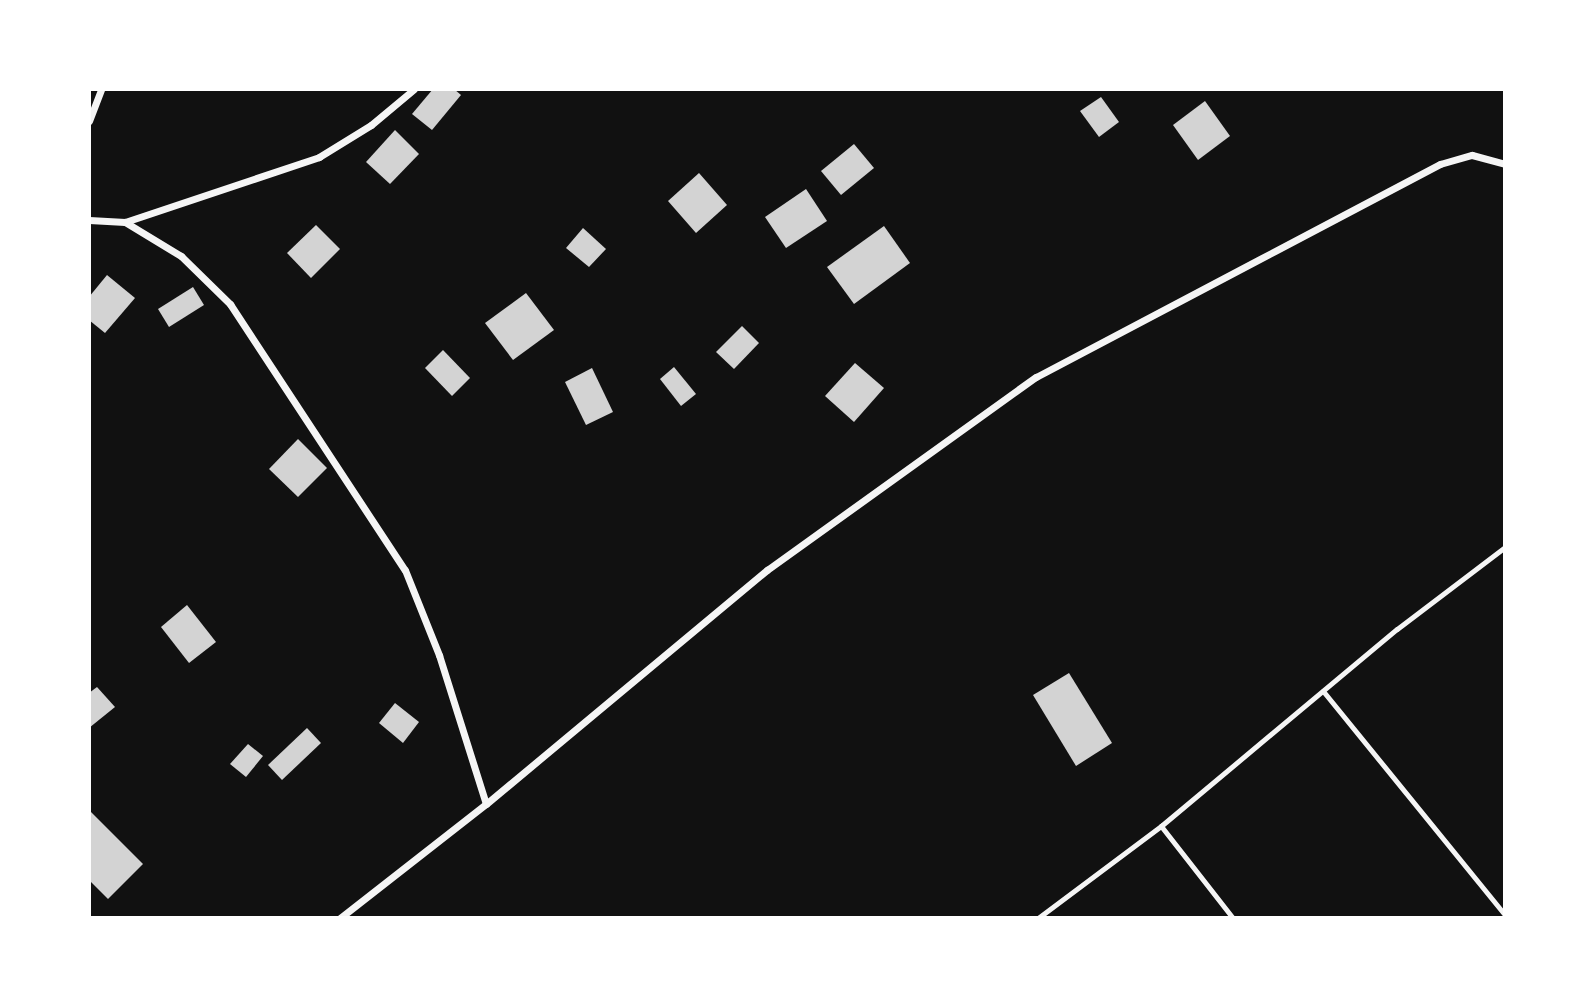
<!DOCTYPE html>
<html>
<head>
<meta charset="utf-8">
<style>
  body { margin:0 }
  #map { position:relative; width:1594px; height:1007px; overflow:hidden; background:#111; font-family:"Source Sans 3",sans-serif }
  div>[style] { position:absolute }
  [style*='--x'] { left:calc(var(--x)*1px); top:calc(var(--y)*1px); width:calc(var(--w)*1px); rotate:calc(var(--a)*1deg) }
  .building>* { inset:0; background:#d3d3d3 }
  .service>* { height:5px; margin:-2.5px; padding:0 2.5px; transform-origin:2.5px; border-radius:2.5px; background:#f5f5f5 }
  .minor>* { height:7px; margin:-3.5px; padding:0 3.5px; transform-origin:3.5px; border-radius:3.5px; background:#f5f5f5 }
  span { translate:-50% -50%; white-space:nowrap; text-align:center; line-height:1.15; -webkit-text-stroke:5px #fff; paint-order:stroke }
  .frame { position:absolute; inset:0; border:91px solid #fff; pointer-events:none }
</style>
</head>
<body>
<div id="map">
  <div class="building">
    <div style="clip-path:polygon(433px 89px,454px 89px,461px 95px,432px 130px,412px 114px)"></div>
    <div style="clip-path:polygon(1101px 97px,1119px 122px,1099px 137px,1080px 111px)"></div>
    <div style="clip-path:polygon(1205px 101px,1230px 136px,1198px 160px,1173px 125px)"></div>
    <div style="clip-path:polygon(395px 130px,419px 154px,390px 184px,366px 162px)"></div>
    <div style="clip-path:polygon(854px 144px,874px 168px,841px 195px,821px 171px)"></div>
    <div style="clip-path:polygon(699px 173px,727px 205px,696px 233px,668px 201px)"></div>
    <div style="clip-path:polygon(806px 189px,827px 221px,786px 248px,765px 217px)"></div>
    <div style="clip-path:polygon(316px 225px,340px 249px,311px 278px,287px 253px)"></div>
    <div style="clip-path:polygon(884px 226px,910px 263px,854px 304px,827px 267px)"></div>
    <div style="clip-path:polygon(583px 228px,606px 249px,589px 267px,566px 248px)"></div>
    <div style="clip-path:polygon(107px 275px,135px 298px,105px 333px,89px 320px,89px 297px)"></div>
    <div style="clip-path:polygon(193px 287px,204px 305px,169px 327px,158px 309px)"></div>
    <div style="clip-path:polygon(526px 293px,554px 330px,513px 360px,485px 323px)"></div>
    <div style="clip-path:polygon(742px 326px,759px 343px,734px 369px,716px 352px)"></div>
    <div style="clip-path:polygon(443px 350px,470px 378px,452px 396px,425px 368px)"></div>
    <div style="clip-path:polygon(855px 363px,884px 388px,854px 422px,825px 396px)"></div>
    <div style="clip-path:polygon(674px 367px,696px 394px,681px 406px,660px 379px)"></div>
    <div style="clip-path:polygon(592px 368px,613px 412px,586px 425px,565px 382px)"></div>
    <div style="clip-path:polygon(298px 439px,327px 468px,298px 497px,269px 469px)"></div>
    <div style="clip-path:polygon(187px 605px,216px 642px,189px 663px,161px 627px)"></div>
    <div style="clip-path:polygon(1069px 673px,1112px 743px,1076px 766px,1033px 695px)"></div>
    <div style="clip-path:polygon(97px 687px,115px 707px,89px 728px,89px 693px)"></div>
    <div style="clip-path:polygon(395px 703px,419px 722px,403px 743px,379px 723px)"></div>
    <div style="clip-path:polygon(307px 728px,321px 743px,282px 780px,268px 765px)"></div>
    <div style="clip-path:polygon(248px 744px,263px 756px,246px 777px,230px 764px)"></div>
    <div style="clip-path:polygon(89px 810px,143px 864px,108px 899px,89px 880px)"></div>
  </div>
  <div class="service">
    <div style="--x:1323;--y:691;--w:289;--a:50.9"></div>
    <div style="--x:1161;--y:826;--w:117;--a:52"></div>
    <div style="--x:1038;--y:918;--w:154;--a:-36.8"></div>
    <div style="--x:1161;--y:826;--w:307;--a:-39.9"></div>
    <div style="--x:1397;--y:629;--w:136;--a:-37.2"></div>
  </div>
  <div class="minor">
    <div style="--x:89;--y:121;--w:34;--a:-69"></div>
    <div style="--x:89;--y:220;--w:36;--a:3"></div>
    <div style="--x:125;--y:222;--w:66;--a:31.3"></div>
    <div style="--x:181;--y:256;--w:69;--a:44.4"></div>
    <div style="--x:230;--y:304;--w:318;--a:56.7"></div>
    <div style="--x:405;--y:570;--w:92;--a:68.2"></div>
    <div style="--x:439;--y:655;--w:156;--a:72.5"></div>
    <div style="--x:125;--y:222;--w:205;--a:-18.5"></div>
    <div style="--x:319;--y:157;--w:61;--a:-31.6"></div>
    <div style="--x:371;--y:125;--w:56;--a:-39.9"></div>
    <div style="--x:340;--y:918;--w:185;--a:-38"></div>
    <div style="--x:486;--y:804;--w:366;--a:-39.8"></div>
    <div style="--x:767;--y:570;--w:331;--a:-35.7"></div>
    <div style="--x:1036;--y:377;--w:457;--a:-27.8"></div>
    <div style="--x:1440;--y:164;--w:33;--a:-16"></div>
    <div style="--x:1472;--y:155;--w:34;--a:15"></div>
  </div>
  <div class="frame"></div>
</div>
</body>
</html>
